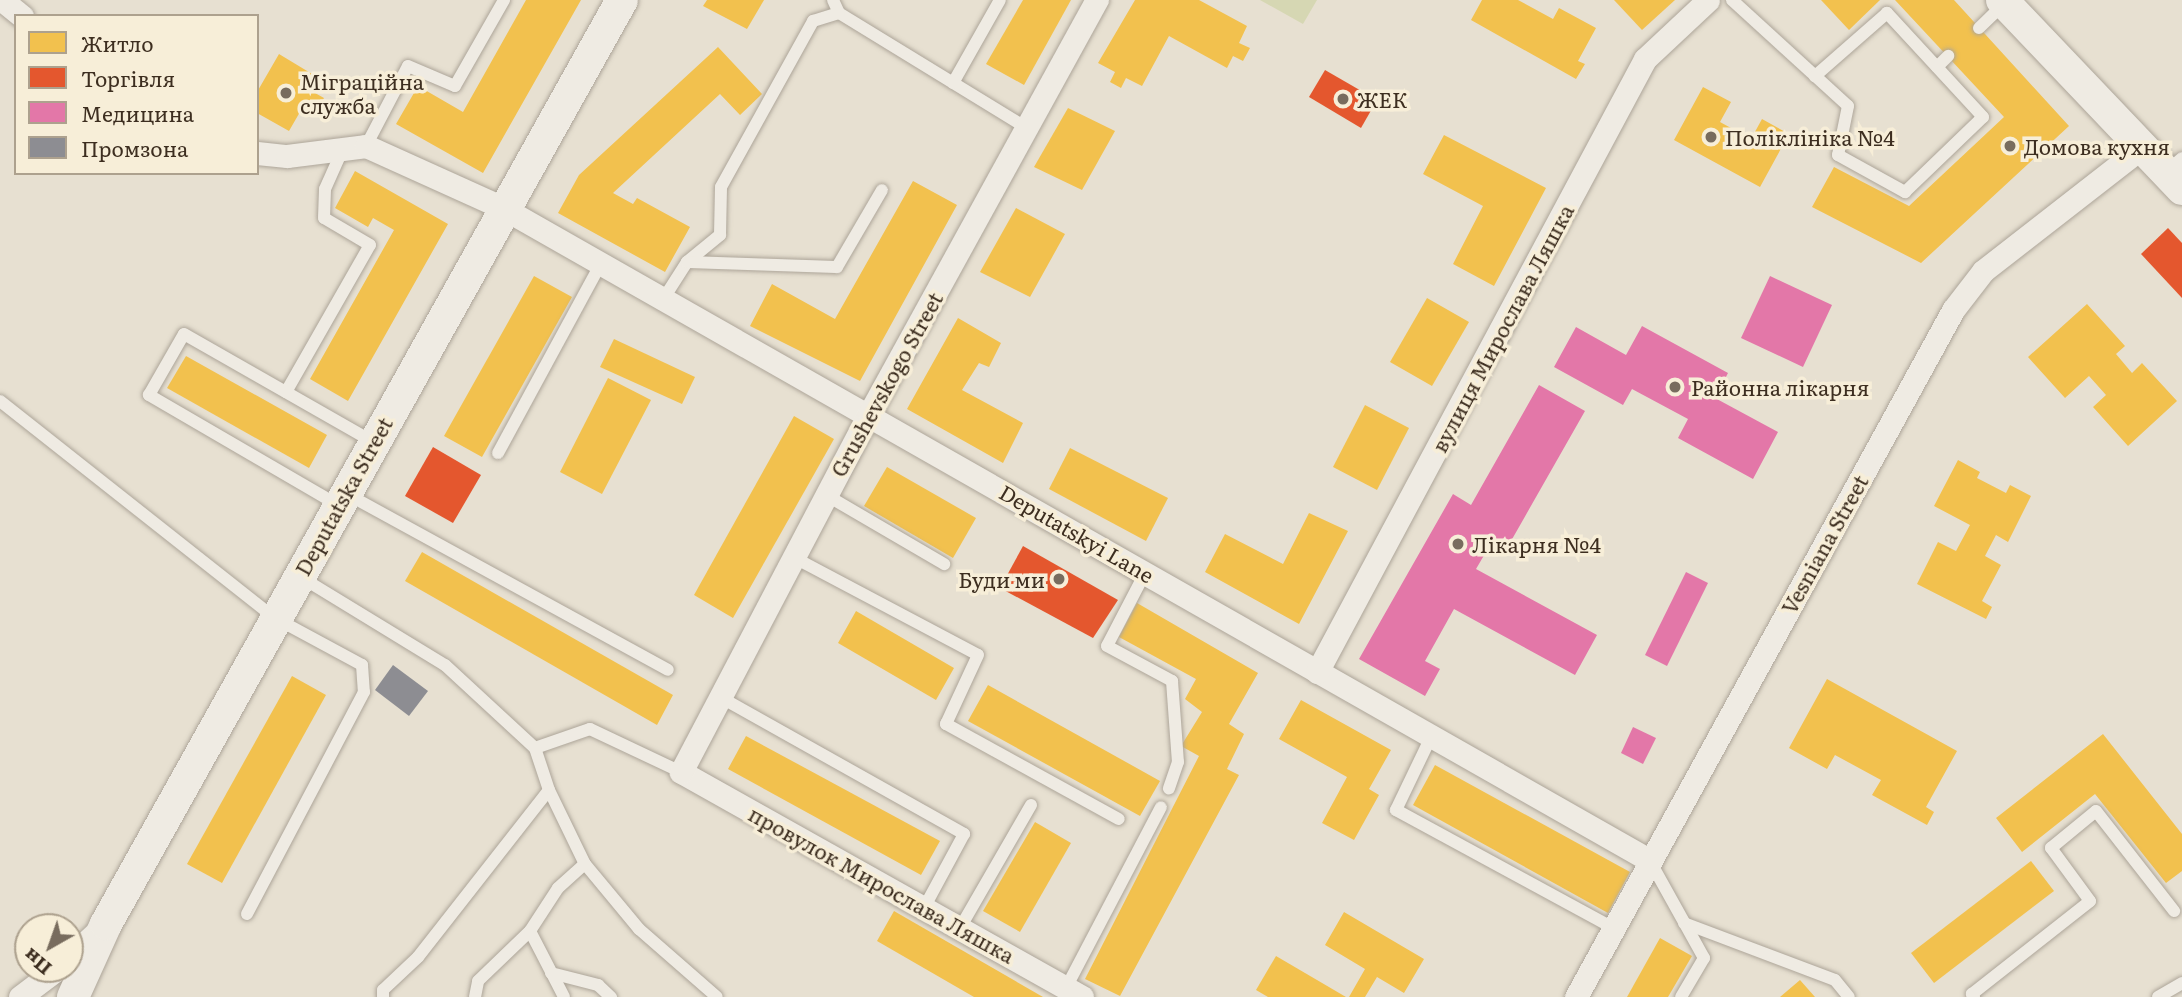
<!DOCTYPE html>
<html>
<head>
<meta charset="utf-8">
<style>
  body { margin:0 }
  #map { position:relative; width:2182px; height:997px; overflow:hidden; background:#e7e0d1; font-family:Literata,serif }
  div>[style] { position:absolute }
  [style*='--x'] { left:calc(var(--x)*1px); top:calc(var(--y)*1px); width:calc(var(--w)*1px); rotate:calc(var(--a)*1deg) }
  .green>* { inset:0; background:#d6d7b3 }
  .homes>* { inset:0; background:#f2c14e }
  .shops>* { inset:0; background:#e4572e }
  .health>* { inset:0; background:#e377a8 }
  .industry>* { inset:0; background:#8d8d92 }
  .roads { filter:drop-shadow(0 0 2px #ada599) drop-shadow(0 0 2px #ada599) }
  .lane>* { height:12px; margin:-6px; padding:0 6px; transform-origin:6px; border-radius:6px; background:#efebe3 }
  .street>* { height:23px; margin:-11.5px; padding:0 11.5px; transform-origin:11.5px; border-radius:11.5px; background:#efebe3 }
  .secondary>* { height:32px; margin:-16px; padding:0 16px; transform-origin:16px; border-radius:16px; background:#efebe3 }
  .dots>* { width:19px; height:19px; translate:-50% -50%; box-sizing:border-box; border:4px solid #f7eed8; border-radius:50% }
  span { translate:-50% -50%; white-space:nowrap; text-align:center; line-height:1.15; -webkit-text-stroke:7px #f7eed8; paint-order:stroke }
  .poi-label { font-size:21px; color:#3d2e20 }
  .left { translate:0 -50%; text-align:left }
  .right { translate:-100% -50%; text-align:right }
  .street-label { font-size:21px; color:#3d2e20 }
  .legend { position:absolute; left:14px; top:14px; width:245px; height:161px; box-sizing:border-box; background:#f7eed8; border:2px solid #ada18e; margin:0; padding:9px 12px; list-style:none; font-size:21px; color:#3d2e20 }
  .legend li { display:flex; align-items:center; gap:14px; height:35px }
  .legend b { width:35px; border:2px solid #ada18e }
  .north { position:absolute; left:14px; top:913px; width:70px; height:70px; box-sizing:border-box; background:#f7eed8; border:2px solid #ada18e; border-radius:50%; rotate:220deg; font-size:19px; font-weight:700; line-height:28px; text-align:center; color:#3d2e20 }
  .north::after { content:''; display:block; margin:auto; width:24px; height:32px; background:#786c5e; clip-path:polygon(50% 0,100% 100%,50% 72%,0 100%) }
</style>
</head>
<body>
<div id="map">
  <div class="green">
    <div style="clip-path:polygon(1260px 0,1317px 0,1303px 24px)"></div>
  </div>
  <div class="homes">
    <div style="clip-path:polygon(526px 0,581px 0,483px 173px,396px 124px,418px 86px,463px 112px)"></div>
    <div style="clip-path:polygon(707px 0,764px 0,747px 29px,703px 6px)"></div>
    <div style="clip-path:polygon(1023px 0,1071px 0,1024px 85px,986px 64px)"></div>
    <div style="clip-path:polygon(1135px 0,1199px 0,1247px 26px,1239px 43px,1250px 48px,1243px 61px,1233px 56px,1227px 68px,1169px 36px,1142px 86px,1126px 78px,1121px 88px,1110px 82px,1115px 72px,1098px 63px)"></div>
    <div style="clip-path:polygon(1482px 0,1518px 0,1553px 19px,1559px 8px,1596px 28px,1578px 61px,1585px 64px,1576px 79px,1471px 20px)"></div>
    <div style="clip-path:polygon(1614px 0,1675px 0,1642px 30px)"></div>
    <div style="clip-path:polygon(1821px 0,1880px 0,1849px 30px)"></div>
    <div style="clip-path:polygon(1895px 0,1954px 0,2069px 126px,1921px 263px,1812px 207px,1834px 167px,1909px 206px,2004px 117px)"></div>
    <div style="clip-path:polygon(718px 47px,762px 94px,740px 115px,720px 94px,613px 193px,633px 204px,637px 198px,690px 227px,665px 272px,558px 213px,579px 175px)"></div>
    <div style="clip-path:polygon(279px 54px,322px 80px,315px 93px,324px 98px,316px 112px,304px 105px,289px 131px,257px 113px,257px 92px)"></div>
    <div style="clip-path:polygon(1703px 87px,1731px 102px,1720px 122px,1751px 139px,1762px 119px,1789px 134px,1760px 187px,1674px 140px)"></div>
    <div style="clip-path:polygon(1068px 108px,1115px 131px,1082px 190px,1034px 167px)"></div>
    <div style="clip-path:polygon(1444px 135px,1546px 188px,1494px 286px,1453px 264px,1483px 206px,1423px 174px)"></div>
    <div style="clip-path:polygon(355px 171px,448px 224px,348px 401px,310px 379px,394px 230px,373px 218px,368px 227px,335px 208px)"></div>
    <div style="clip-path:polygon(913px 181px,957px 205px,860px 381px,750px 326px,772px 284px,835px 319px)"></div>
    <div style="clip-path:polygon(1016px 208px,1065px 234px,1030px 297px,980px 272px)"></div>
    <div style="clip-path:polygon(534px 276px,572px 297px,482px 457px,444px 436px)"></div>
    <div style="clip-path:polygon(1427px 298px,1469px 322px,1432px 386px,1390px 362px)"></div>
    <div style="clip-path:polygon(2087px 304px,2125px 346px,2116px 354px,2132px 373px,2142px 363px,2177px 401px,2128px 446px,2093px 407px,2106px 395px,2089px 376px,2065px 398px,2028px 357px)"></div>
    <div style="clip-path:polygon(958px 318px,1001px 343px,989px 367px,979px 363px,962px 390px,1023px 423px,1003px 463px,907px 409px)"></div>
    <div style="clip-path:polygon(614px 339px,695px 377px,682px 404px,600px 367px)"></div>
    <div style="clip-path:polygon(186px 356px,327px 435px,309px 468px,167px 388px)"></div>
    <div style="clip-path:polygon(608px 378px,651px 400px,602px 494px,560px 472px)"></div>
    <div style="clip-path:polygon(1365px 405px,1409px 428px,1377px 490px,1333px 467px)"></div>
    <div style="clip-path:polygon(794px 416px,834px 439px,733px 618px,694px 595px)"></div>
    <div style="clip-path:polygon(1070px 448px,1168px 498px,1146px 541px,1049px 489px)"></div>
    <div style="clip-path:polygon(1958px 460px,1980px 472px,1977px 478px,2006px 493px,2010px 485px,2031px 496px,2008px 542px,1996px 535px,1985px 556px,2001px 565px,1982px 601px,1992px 607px,1986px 619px,1917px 584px,1938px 542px,1956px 551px,1970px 525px,1934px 506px)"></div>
    <div style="clip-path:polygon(887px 467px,976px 518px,953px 558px,864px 506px)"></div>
    <div style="clip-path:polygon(1309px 513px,1348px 531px,1299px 624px,1205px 572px,1225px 534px,1283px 564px)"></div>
    <div style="clip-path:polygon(422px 552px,673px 695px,657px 725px,405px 581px)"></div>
    <div style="clip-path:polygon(1137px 603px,1258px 673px,1229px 724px,1244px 734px,1227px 769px,1239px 775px,1120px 996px,1085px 979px,1199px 756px,1181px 746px,1202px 712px,1185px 699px,1196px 679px,1119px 637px)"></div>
    <div style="clip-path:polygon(856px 611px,954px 668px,936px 700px,838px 643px)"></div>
    <div style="clip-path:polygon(292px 676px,326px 695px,222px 883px,187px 864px)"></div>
    <div style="clip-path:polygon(1827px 679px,1957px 751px,1926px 807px,1934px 812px,1927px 825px,1872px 795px,1881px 780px,1835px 755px,1827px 769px,1789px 748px)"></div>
    <div style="clip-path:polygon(988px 685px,1160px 781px,1140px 816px,968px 721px)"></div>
    <div style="clip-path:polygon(1301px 700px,1391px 750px,1369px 789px,1379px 795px,1354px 840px,1322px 823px,1347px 777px,1279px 739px)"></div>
    <div style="clip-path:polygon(2103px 734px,2182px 834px,2182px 871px,2166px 883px,2095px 794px,2022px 852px,1996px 818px)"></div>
    <div style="clip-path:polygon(746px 736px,940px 841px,921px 875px,728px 769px)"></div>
    <div style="clip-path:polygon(1435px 765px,1630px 872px,1608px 913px,1413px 805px)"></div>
    <div style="clip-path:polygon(1035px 822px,1071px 843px,1020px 932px,983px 911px)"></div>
    <div style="clip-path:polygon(2031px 861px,2054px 891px,1934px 983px,1911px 953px)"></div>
    <div style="clip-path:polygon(894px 911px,1043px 997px,974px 997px,877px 941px)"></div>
    <div style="clip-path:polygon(1344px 912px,1424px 959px,1404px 993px,1377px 977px,1365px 997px,1349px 997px,1365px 969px,1325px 945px)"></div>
    <div style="clip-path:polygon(1660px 938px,1692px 956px,1668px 997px,1627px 997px)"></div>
    <div style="clip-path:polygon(1276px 956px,1346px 997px,1268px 997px,1256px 990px)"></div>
    <div style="clip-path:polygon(1800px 980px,1815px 997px,1780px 997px)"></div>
  </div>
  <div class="shops">
    <div style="clip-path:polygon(1325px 70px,1377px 100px,1361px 128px,1309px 97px)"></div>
    <div style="clip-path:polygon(2168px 228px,2182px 243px,2182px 298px,2141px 254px)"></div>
    <div style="clip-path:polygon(433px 447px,481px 475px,453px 523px,405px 496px)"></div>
    <div style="clip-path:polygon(1023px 546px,1118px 600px,1093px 638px,1000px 588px)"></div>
  </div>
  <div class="health">
    <div style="clip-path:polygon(1770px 276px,1832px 305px,1803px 367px,1741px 338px)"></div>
    <div style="clip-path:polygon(1642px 326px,1728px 373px,1715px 398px,1778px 432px,1753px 479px,1678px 438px,1688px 419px,1632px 389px,1623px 405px,1554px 367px,1576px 327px,1626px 355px)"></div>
    <div style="clip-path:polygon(1539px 385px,1585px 411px,1507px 548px,1493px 540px,1476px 569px,1597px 635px,1575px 675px,1454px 609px,1425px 661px,1440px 669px,1425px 696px,1359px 659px,1453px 494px,1471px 505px)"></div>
    <div style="clip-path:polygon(1686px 572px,1708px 583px,1667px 666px,1645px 655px)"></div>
    <div style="clip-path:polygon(1633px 727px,1656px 738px,1643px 764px,1621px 753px)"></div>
  </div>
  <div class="industry">
    <div style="clip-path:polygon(393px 665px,428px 691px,409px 716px,375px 690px)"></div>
  </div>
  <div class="roads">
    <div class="lane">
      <div style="--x:833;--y:0;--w:14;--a:65"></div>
      <div style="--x:839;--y:13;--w:220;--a:31.5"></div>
      <div style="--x:1732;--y:0;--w:157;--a:42.4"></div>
      <div style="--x:1848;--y:106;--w:50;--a:101.5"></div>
      <div style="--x:1838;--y:155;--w:77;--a:28.9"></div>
      <div style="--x:1905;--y:192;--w:108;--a:-43.9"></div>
      <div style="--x:1983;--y:117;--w:142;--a:-132.7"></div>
      <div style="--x:1887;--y:13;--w:96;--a:138.8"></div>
      <div style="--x:1979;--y:28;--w:35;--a:-44"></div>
      <div style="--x:1937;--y:67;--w:16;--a:-45"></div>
      <div style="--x:953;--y:83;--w:95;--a:-60.5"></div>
      <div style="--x:366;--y:146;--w:90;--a:-62.3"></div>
      <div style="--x:408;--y:66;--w:51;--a:23.1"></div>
      <div style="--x:455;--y:86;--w:99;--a:-60.3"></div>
      <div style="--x:2166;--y:172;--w:21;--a:-41"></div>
      <div style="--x:687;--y:262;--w:43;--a:-39.3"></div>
      <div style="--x:720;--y:235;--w:48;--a:-88.8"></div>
      <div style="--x:721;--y:187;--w:190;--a:-61"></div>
      <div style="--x:813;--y:21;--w:27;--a:-17"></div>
      <div style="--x:664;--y:298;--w:43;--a:-57.4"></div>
      <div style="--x:687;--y:262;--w:150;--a:1.9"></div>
      <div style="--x:837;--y:267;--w:89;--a:-59.7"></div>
      <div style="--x:286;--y:392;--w:169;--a:-60.3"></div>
      <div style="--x:370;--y:245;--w:53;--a:-149.6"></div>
      <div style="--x:324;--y:218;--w:29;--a:-88"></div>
      <div style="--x:325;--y:189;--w:42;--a:-65.9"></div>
      <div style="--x:0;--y:401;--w:350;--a:38.3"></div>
      <div style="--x:275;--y:618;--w:99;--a:28.4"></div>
      <div style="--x:362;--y:665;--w:27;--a:86"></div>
      <div style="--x:364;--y:692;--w:251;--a:117.8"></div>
      <div style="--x:498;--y:453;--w:216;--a:-61.5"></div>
      <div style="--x:345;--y:493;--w:368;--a:28.7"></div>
      <div style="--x:826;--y:495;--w:137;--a:30.3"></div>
      <div style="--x:338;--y:505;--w:219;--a:-149.8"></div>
      <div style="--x:149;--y:395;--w:70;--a:-60.2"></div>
      <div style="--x:184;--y:334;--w:218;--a:29.7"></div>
      <div style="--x:793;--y:557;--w:209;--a:27.9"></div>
      <div style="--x:978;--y:655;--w:76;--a:114.9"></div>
      <div style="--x:946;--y:724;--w:197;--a:28.8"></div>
      <div style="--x:1145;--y:573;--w:82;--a:117.5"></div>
      <div style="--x:1107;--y:646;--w:74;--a:28.3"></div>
      <div style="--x:1172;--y:681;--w:81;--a:85.8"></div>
      <div style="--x:1178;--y:762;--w:28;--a:109"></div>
      <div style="--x:299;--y:576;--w:171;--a:31.4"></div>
      <div style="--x:445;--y:665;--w:122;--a:42.7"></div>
      <div style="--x:535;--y:748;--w:58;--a:-19.1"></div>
      <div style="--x:590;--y:729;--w:101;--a:25.3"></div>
      <div style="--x:720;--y:697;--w:280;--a:29.3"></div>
      <div style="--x:964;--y:834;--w:84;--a:118.4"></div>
      <div style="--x:1431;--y:737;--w:81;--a:115.6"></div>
      <div style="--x:1396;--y:810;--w:247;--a:28.5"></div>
      <div style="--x:535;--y:748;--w:44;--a:71.6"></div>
      <div style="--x:549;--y:790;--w:82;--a:64.1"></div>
      <div style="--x:585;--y:864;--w:85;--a:50.3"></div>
      <div style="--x:639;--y:929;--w:103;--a:41.1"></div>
      <div style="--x:1650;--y:861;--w:111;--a:60.9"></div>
      <div style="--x:1704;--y:958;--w:45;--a:120.5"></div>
      <div style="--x:1684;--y:923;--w:161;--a:20.7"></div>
      <div style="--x:1835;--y:980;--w:22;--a:51"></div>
      <div style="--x:960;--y:928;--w:142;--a:-60"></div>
      <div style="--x:530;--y:931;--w:74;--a:62.7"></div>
      <div style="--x:551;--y:973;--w:49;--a:14.3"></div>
      <div style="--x:598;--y:985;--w:18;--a:43"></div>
      <div style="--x:1066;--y:988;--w:204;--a:-62.3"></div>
      <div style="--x:383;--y:997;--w:7;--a:-90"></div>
      <div style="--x:383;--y:990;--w:48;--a:-43.3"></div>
      <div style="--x:418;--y:957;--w:212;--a:-51.9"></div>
      <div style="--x:475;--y:997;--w:16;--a:-79"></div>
      <div style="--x:478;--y:981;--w:72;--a:-43.9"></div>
      <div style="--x:530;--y:931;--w:51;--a:-56.9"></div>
      <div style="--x:558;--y:888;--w:36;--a:-42"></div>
      <div style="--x:1974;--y:997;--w:4;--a:-124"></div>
      <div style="--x:1972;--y:994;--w:150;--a:-38.2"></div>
      <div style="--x:2090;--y:901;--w:66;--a:-126.3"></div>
      <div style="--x:2051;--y:848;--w:58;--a:-39.4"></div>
      <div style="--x:2096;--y:811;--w:127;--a:52"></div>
      <div style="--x:2158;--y:997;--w:28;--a:-30"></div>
    </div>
    <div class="street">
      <div style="--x:2;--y:0;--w:26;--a:39"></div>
      <div style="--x:257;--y:153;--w:30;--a:6"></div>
      <div style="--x:287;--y:156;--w:80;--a:-7.2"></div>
      <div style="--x:366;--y:146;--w:150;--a:24.3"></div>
      <div style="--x:503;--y:208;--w:1318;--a:29.64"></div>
      <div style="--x:1317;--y:672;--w:695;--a:-61.85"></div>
      <div style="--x:1645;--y:59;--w:86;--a:-43.1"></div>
      <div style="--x:70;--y:957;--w:40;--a:-43"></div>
      <div style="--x:20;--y:997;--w:46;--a:-37.1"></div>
      <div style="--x:1082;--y:997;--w:460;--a:-150.7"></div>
      <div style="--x:681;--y:772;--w:404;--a:-62.3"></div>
      <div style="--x:869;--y:414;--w:473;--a:-61.2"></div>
      <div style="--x:1576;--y:997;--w:784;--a:-61.24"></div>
      <div style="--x:1953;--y:310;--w:49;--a:-52.4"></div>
      <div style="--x:1983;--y:271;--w:200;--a:-37.9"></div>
    </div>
    <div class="secondary">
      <div style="--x:2002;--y:0;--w:261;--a:46.4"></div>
      <div style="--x:73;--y:997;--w:80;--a:-65.7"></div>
      <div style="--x:106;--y:924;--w:1058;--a:-60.82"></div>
    </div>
  </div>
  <div class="dots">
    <div style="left:286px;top:93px;background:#786c5e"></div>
    <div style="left:1343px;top:99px;background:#786c5e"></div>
    <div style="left:1711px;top:137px;background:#786c5e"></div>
    <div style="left:2010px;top:146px;background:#786c5e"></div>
    <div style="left:1675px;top:387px;background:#786c5e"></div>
    <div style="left:1458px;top:544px;background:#786c5e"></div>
    <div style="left:1059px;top:579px;background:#786c5e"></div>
  </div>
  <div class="poi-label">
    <span class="left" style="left:300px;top:93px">Міграційна<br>служба</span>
    <span class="left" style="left:1357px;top:99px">ЖЕК</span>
    <span class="left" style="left:1725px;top:137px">Поліклініка №4</span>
    <span class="left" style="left:2024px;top:146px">Домова кухня</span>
    <span class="left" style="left:1691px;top:387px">Районна лікарня</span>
    <span class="left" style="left:1472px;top:544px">Лікарня №4</span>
    <span class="right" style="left:1045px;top:579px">Буди ми</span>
  </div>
  <div class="street-label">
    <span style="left:1502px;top:328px;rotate:-62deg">вулиця Мирослава Ляшка</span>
    <span style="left:886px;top:384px;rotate:-61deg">Grushevskogo Street</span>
    <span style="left:343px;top:496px;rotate:-61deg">Deputatska Street</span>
    <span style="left:1077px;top:533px;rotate:30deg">Deputatskyi Lane</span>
    <span style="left:1824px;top:544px;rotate:-61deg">Vesniana Street</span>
    <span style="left:882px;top:884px;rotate:29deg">провулок Мирослава Ляшка</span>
  </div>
  <ul class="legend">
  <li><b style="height:19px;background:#f2c14e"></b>Житло</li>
  <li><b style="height:19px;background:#e4572e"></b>Торгівля</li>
  <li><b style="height:19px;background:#e377a8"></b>Медицина</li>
  <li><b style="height:19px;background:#8d8d92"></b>Промзона</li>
  </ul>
  <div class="north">Пн</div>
</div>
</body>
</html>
